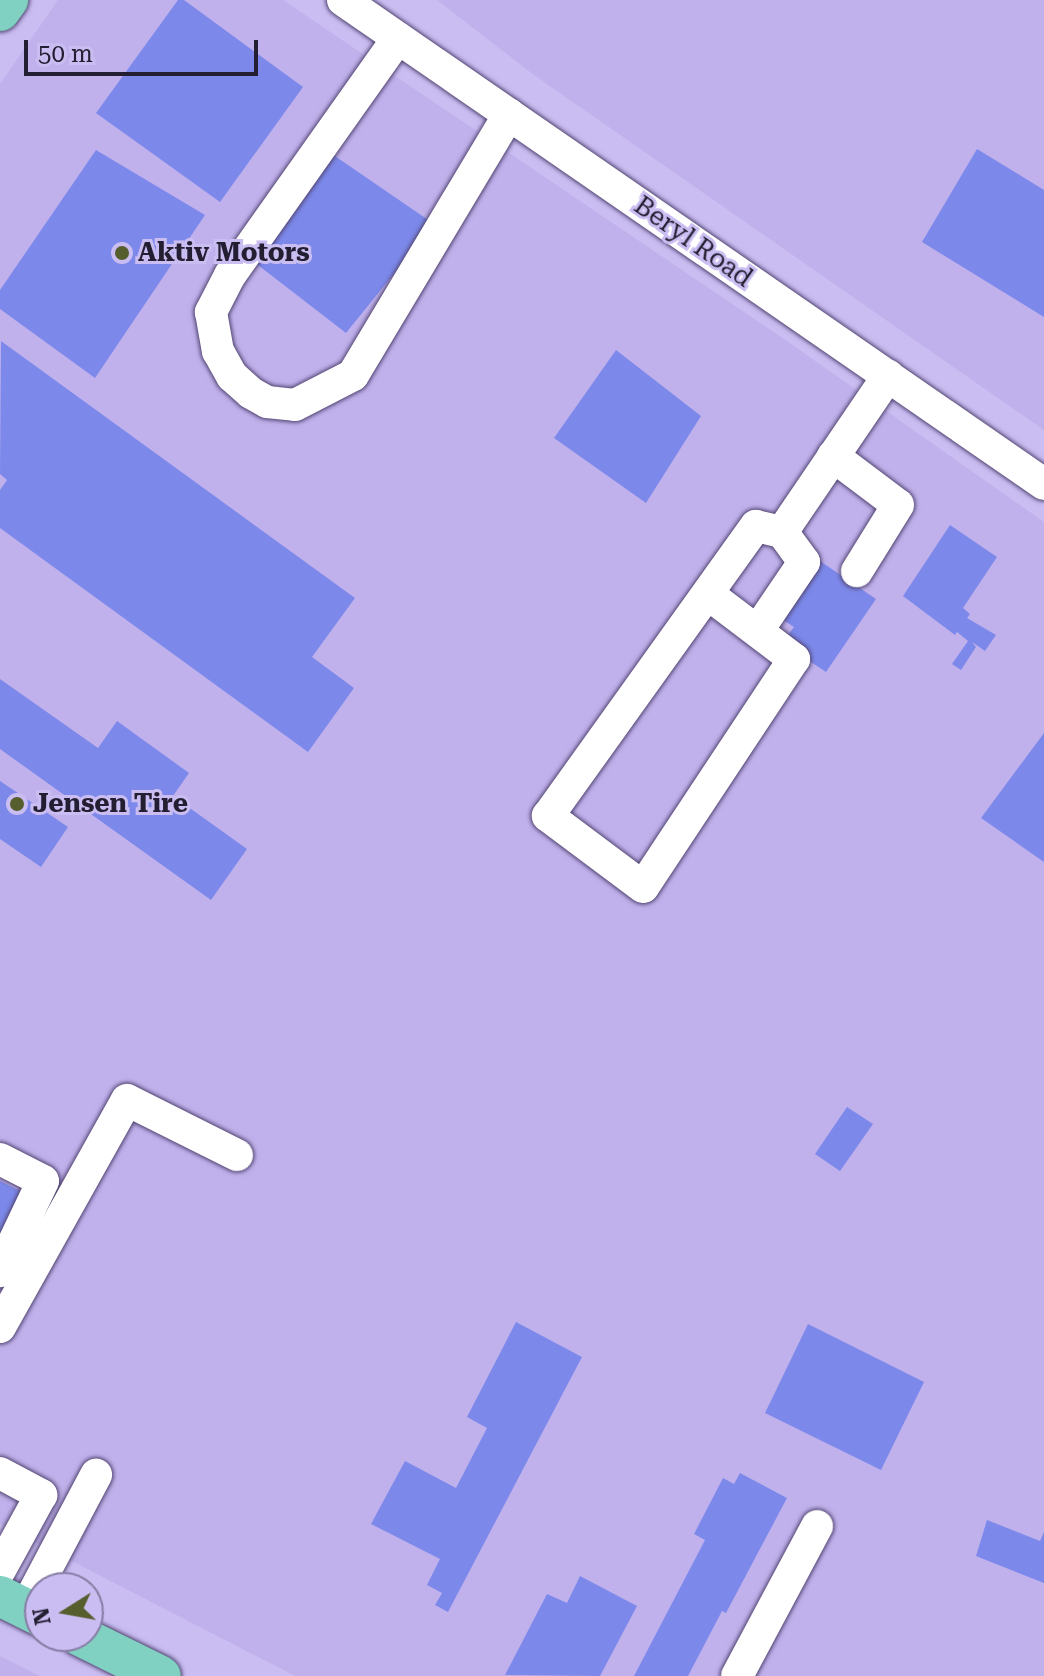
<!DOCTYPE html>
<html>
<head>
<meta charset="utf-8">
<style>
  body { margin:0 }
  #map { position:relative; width:1044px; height:1676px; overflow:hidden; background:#cabdf2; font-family:"Roboto Serif",serif }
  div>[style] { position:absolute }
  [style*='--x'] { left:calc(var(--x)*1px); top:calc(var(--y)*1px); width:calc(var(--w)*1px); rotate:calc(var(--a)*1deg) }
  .built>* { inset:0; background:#c0b1ec }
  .building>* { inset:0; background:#7c89eb }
  .roads { filter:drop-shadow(0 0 2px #524572) drop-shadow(0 0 2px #524572) }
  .minor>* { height:32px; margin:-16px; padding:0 16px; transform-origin:16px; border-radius:16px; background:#fff }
  .major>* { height:40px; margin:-20px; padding:0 20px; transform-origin:20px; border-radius:20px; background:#80d1c1 }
  .dots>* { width:22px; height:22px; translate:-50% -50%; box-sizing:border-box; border:4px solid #cabdf2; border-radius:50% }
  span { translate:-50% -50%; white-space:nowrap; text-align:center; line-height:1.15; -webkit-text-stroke:6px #cabdf2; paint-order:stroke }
  .street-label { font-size:26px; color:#231e31 }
  .poi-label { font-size:26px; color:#231e31; font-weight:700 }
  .left { translate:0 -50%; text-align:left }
  .north { position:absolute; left:24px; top:1572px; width:80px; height:80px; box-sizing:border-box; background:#cabdf2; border:2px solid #877da5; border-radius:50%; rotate:259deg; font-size:22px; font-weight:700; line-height:32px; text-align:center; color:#231e31 }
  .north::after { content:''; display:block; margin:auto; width:28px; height:36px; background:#575e2d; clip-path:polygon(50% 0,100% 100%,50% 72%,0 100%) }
  .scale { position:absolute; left:24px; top:40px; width:234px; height:36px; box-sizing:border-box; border:4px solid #231e31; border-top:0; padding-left:10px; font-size:24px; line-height:28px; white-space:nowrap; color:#231e31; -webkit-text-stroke:6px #cabdf2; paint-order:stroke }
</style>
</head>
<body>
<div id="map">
  <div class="built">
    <div style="clip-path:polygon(58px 0,283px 0,784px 339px,1044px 522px,1044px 1676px,295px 1676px,0 1524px,0 84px)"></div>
    <div style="clip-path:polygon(437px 0,1044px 0,1044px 430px,534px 75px)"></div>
    <div style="clip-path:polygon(0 1656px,40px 1676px,0 1676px)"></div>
  </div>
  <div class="building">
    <div style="clip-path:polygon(178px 0,184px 0,303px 87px,220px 202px,96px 113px)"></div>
    <div style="clip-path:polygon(977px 149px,1044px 190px,1044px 317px,922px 242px)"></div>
    <div style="clip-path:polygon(96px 150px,205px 215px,95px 378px,0 309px,0 290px)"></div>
    <div style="clip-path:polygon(332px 154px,434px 224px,346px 333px,254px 262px)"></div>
    <div style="clip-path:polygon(1px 341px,355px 598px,312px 657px,354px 688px,308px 752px,0 528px,0 490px,7px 480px,0 474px)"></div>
    <div style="clip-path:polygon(616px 350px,701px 416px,646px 503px,554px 438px)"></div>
    <div style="clip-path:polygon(950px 525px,997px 557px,963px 608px,970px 614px,967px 618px,996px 635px,985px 651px,972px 642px,976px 647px,961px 670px,952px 664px,968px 641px,957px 632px,955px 635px,903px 596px)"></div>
    <div style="clip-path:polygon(820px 561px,876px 599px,826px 672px,782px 643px,794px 627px,777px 616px)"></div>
    <div style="clip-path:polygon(0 679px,98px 748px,117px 721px,189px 773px,173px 796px,247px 849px,211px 900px,0 749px)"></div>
    <div style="clip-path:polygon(1044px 733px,1044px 862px,981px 818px)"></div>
    <div style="clip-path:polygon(0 781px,68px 827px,41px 867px,0 839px)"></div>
    <div style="clip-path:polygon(847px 1107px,873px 1124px,840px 1171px,815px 1154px)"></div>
    <div style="clip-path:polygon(0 1181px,22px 1192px,0 1236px)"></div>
    <div style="clip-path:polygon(516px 1322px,582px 1357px,448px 1612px,435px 1605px,442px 1593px,427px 1585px,440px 1559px,371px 1524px,405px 1461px,456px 1488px,487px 1428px,467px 1417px)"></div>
    <div style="clip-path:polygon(808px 1324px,924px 1382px,881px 1470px,765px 1413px)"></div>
    <div style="clip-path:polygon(740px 1473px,787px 1498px,726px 1613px,722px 1611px,688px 1676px,634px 1676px,705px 1540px,694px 1534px,723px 1478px,734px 1484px)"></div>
    <div style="clip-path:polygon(987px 1520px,1040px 1541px,1044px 1532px,1044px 1583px,976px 1556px)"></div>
    <div style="clip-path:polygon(580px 1576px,637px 1606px,600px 1676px,505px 1675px,547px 1594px,567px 1603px)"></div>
  </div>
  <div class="roads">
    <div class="minor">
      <div style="--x:343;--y:0;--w:852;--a:34.62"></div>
      <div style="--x:398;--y:38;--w:291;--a:125.3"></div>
      <div style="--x:230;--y:275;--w:42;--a:117.2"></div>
      <div style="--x:211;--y:312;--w:40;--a:80"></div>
      <div style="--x:218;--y:351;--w:29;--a:61"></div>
      <div style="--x:232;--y:376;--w:25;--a:42"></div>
      <div style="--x:251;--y:393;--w:18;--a:29"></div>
      <div style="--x:267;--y:402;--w:28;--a:6"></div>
      <div style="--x:295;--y:405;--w:65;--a:-27.3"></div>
      <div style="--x:353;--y:375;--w:304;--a:-59.1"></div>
      <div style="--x:833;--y:456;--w:81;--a:37"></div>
      <div style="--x:898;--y:505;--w:78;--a:121.8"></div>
      <div style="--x:708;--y:594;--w:108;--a:37.1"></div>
      <div style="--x:794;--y:659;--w:273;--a:123.5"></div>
      <div style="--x:643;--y:887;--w:119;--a:-143.2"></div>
      <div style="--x:548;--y:816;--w:357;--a:-54.4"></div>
      <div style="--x:756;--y:526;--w:27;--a:13"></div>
      <div style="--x:782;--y:532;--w:189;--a:-55.8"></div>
      <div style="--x:758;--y:630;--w:82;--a:-55.9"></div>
      <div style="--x:804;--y:562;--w:37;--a:-126"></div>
      <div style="--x:0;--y:1159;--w:48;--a:27.1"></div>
      <div style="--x:43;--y:1181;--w:100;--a:115.5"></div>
      <div style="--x:0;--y:1327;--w:260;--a:-60.8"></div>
      <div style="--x:127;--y:1100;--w:123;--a:26.6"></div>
      <div style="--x:0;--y:1473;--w:47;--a:28.2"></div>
      <div style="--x:41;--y:1495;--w:85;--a:118.7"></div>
      <div style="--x:25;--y:1609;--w:152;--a:-62.1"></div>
      <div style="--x:737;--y:1676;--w:170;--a:-61.9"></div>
    </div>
    <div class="major">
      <div style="--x:0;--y:11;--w:14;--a:-54"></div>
      <div style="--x:0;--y:1596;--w:45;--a:26.6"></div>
      <div style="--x:80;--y:1636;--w:90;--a:26.3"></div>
    </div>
  </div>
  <div class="dots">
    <div style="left:122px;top:253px;background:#575e2d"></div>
    <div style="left:17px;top:804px;background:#575e2d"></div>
  </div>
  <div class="street-label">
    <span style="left:693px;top:242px;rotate:35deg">Beryl Road</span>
  </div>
  <div class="poi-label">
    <span class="left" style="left:138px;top:253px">Aktiv Motors</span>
    <span class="left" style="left:33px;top:804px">Jensen Tire</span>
  </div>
  <div class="north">N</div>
  <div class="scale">50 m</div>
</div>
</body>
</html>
